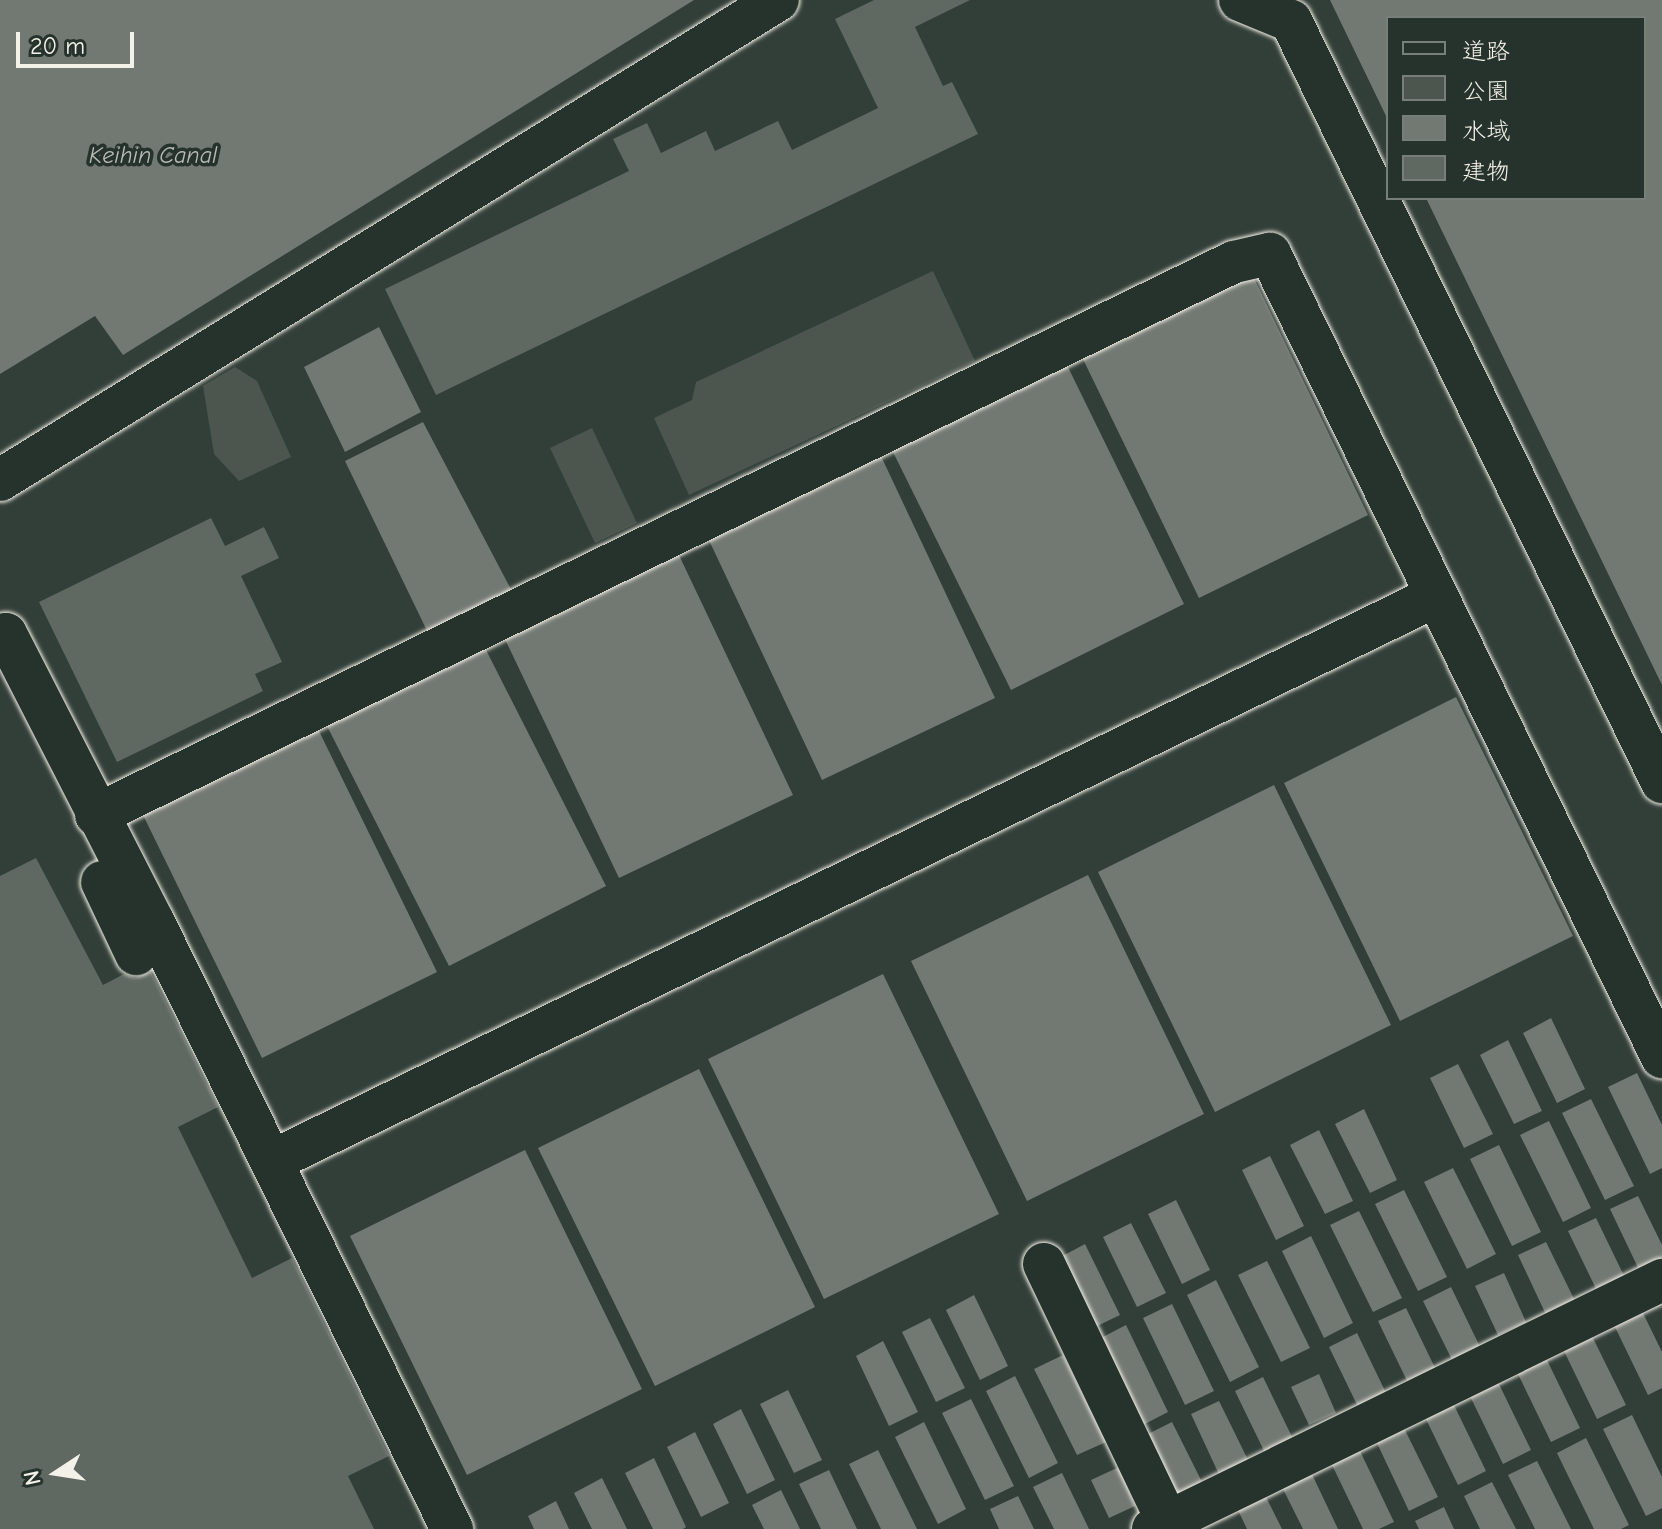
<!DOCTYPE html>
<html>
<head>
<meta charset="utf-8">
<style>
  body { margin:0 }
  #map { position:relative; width:1662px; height:1529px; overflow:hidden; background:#323e38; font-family:"Comic Neue","Klee One",sans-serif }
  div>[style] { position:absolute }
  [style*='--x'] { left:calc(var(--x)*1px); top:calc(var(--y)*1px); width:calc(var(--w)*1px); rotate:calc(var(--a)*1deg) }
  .green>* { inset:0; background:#4c564f }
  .water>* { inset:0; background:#727972 }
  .building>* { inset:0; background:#5f6861 }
  .roads { filter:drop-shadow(0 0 2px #f4f1e8) drop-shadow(0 0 2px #f4f1e8) }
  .minor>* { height:42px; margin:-21px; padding:0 21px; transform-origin:21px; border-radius:21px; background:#26332d }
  span { translate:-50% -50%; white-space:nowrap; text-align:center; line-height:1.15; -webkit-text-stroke:7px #26332d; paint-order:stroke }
  .water-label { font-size:24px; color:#babbb3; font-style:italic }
  .legend { position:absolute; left:1386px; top:16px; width:260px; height:184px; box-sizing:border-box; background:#26332d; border:2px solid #787f78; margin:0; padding:10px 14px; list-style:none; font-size:24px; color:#f4f1e8 }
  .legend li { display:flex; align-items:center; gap:16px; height:40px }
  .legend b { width:40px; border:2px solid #787f78 }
  .north { position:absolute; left:16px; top:1433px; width:80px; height:80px; -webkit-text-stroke:6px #26332d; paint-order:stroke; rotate:258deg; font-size:22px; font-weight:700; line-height:32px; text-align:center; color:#f4f1e8 }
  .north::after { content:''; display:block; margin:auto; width:28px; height:36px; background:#f4f1e8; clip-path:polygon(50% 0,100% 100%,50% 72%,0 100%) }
  .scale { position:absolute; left:16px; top:32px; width:118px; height:36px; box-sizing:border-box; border:4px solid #f4f1e8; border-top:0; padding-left:10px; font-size:24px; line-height:28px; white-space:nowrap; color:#f4f1e8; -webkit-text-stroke:6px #26332d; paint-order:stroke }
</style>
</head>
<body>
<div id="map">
  <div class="green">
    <div style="clip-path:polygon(933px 271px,975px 361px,689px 495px,654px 418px,692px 400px,696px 382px)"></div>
    <div style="clip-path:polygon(235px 367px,257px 381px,291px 457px,239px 481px,214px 454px,203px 386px)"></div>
    <div style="clip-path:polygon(592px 428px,637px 523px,595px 543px,550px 448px)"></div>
  </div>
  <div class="water">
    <div style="clip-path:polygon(0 0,694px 0,123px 355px,95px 316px,0 374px)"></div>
    <div style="clip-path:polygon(1330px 0,1662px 0,1662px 685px,1426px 198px,1644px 198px,1644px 18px,1388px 18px,1388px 120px)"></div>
    <div style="clip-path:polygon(1251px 272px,1368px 515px,1199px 598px,1081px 355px)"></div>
    <div style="clip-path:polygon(379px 327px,421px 412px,345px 452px,304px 367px)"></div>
    <div style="clip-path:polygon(1065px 361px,1184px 604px,1011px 690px,891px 448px)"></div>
    <div style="clip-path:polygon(423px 422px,514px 595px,430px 637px,345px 461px)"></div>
    <div style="clip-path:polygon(880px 454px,995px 698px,822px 780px,707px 536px)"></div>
    <div style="clip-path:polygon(677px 551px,793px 795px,619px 878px,503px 635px)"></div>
    <div style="clip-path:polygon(484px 646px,606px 886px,449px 966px,327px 726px)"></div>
    <div style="clip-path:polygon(1456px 697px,1573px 936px,1400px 1021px,1284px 783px)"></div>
    <div style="clip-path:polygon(318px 729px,437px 972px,262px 1058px,143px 815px)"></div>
    <div style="clip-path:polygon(1274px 785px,1391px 1025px,1215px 1112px,1098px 872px)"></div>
    <div style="clip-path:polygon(1088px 875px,1204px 1114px,1027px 1201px,911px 961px)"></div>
    <div style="clip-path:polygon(883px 974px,999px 1214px,824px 1299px,708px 1059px)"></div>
    <div style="clip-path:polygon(1551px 1018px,1585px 1089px,1557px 1103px,1523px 1033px)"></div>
    <div style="clip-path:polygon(1508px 1040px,1542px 1111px,1514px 1124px,1480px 1055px)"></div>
    <div style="clip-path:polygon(1458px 1064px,1493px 1134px,1464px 1148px,1430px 1078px)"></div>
    <div style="clip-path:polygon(699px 1069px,815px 1307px,655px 1386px,538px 1148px)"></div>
    <div style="clip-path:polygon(1637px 1073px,1662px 1125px,1662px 1168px,1650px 1174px,1608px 1087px)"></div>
    <div style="clip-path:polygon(1591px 1099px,1634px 1186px,1605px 1200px,1562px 1113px)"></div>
    <div style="clip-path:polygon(1364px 1109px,1397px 1180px,1370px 1193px,1335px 1124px)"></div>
    <div style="clip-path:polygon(1549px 1121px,1591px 1208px,1563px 1222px,1520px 1135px)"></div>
    <div style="clip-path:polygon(1319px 1130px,1353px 1201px,1325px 1214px,1290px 1145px)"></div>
    <div style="clip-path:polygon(1499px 1145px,1541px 1232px,1512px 1246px,1470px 1159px)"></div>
    <div style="clip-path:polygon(525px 1150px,642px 1389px,467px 1475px,350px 1236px)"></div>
    <div style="clip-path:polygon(1270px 1156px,1304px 1226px,1276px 1240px,1242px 1170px)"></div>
    <div style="clip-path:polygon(1453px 1168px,1496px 1254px,1467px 1269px,1424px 1182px)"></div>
    <div style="clip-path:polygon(1404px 1190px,1447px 1277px,1418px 1291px,1375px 1204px)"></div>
    <div style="clip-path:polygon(1638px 1196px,1662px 1245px,1662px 1266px,1642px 1276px,1610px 1209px)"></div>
    <div style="clip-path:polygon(1176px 1200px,1210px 1270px,1182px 1284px,1148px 1214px)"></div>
    <div style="clip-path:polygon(1359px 1211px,1402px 1298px,1373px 1312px,1330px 1225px)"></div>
    <div style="clip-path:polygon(1596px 1218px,1628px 1284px,1600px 1297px,1568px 1231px)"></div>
    <div style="clip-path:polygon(1131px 1223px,1166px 1293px,1137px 1307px,1103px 1237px)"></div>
    <div style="clip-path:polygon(1311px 1236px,1353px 1323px,1324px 1338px,1282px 1251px)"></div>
    <div style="clip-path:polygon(1546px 1242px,1578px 1307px,1549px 1321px,1518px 1255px)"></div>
    <div style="clip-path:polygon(1085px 1244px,1120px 1315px,1091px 1329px,1057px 1259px)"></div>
    <div style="clip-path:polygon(1267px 1261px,1310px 1348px,1281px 1362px,1238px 1275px)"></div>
    <div style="clip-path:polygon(1504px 1273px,1526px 1322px,1498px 1335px,1475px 1286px)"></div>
    <div style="clip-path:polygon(1216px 1280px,1259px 1367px,1230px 1382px,1187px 1295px)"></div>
    <div style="clip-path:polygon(1451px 1287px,1483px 1353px,1455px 1366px,1423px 1301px)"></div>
    <div style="clip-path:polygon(974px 1295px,1008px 1366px,980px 1380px,946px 1310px)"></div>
    <div style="clip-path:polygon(1172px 1304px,1214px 1391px,1185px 1405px,1143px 1318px)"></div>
    <div style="clip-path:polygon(1406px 1308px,1438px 1374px,1410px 1387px,1378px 1321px)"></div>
    <div style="clip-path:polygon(1642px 1311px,1662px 1352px,1662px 1388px,1648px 1395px,1614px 1325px)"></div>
    <div style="clip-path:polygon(930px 1318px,965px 1388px,936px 1402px,902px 1332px)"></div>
    <div style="clip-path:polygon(1126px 1325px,1168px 1412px,1139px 1427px,1097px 1340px)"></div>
    <div style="clip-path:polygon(1357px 1333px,1389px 1399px,1361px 1413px,1329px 1347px)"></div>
    <div style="clip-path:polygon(1591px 1334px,1626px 1405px,1597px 1419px,1563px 1349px)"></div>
    <div style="clip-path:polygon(883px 1341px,918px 1412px,889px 1426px,856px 1356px)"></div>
    <div style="clip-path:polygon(1063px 1355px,1106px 1442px,1077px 1455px,1034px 1369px)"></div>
    <div style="clip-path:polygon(1546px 1358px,1580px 1428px,1551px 1442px,1517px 1372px)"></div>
    <div style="clip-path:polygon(1319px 1374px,1336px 1413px,1309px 1425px,1291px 1387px)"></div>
    <div style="clip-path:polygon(1015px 1376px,1058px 1463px,1029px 1478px,986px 1391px)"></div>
    <div style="clip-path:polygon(1263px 1377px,1295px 1443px,1267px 1457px,1235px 1391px)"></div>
    <div style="clip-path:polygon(1497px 1380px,1531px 1450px,1503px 1464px,1469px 1394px)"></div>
    <div style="clip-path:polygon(788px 1390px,822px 1460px,794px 1473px,760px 1404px)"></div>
    <div style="clip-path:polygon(971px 1399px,1014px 1486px,985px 1500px,942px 1413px)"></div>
    <div style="clip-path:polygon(1219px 1401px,1251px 1466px,1222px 1481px,1191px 1414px)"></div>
    <div style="clip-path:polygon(1452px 1401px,1486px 1471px,1458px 1485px,1424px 1415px)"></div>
    <div style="clip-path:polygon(741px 1409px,775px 1480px,747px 1494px,713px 1424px)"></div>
    <div style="clip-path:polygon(1632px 1415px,1662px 1477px,1662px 1508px,1646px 1516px,1603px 1429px)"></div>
    <div style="clip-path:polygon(924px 1422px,966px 1509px,938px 1524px,895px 1437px)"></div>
    <div style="clip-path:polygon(1172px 1422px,1205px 1488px,1176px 1502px,1144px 1436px)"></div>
    <div style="clip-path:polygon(1403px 1426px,1438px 1497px,1409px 1511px,1376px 1441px)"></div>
    <div style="clip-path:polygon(695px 1432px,729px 1503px,701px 1517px,667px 1447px)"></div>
    <div style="clip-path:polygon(1586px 1438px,1629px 1525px,1621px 1529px,1594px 1529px,1557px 1453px)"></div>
    <div style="clip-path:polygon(878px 1450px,917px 1529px,881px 1529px,849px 1464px)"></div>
    <div style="clip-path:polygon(1360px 1451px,1394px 1522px,1379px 1529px,1363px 1529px,1332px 1465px)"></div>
    <div style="clip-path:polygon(654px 1458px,686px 1527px,683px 1529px,653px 1529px,625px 1473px)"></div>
    <div style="clip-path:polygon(1537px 1461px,1571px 1529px,1535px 1529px,1508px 1475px)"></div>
    <div style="clip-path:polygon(1119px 1467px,1135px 1506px,1109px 1518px,1091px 1480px)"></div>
    <div style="clip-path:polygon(829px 1470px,857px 1529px,821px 1529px,799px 1484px)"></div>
    <div style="clip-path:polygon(1310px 1470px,1338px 1529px,1303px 1529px,1281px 1485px)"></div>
    <div style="clip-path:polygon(1062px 1473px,1089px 1529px,1054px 1529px,1033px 1487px)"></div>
    <div style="clip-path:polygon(602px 1478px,627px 1529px,592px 1529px,574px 1493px)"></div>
    <div style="clip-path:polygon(1492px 1482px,1516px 1529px,1480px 1529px,1464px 1496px)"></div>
    <div style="clip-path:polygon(781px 1490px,800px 1529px,764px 1529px,752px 1505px)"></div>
    <div style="clip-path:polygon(1264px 1493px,1282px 1529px,1247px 1529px,1237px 1508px)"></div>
    <div style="clip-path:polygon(1018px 1496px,1034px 1529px,999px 1529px,990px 1509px)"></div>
    <div style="clip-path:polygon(556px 1501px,569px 1529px,534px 1529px,528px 1516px)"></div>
    <div style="clip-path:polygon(1444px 1507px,1454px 1529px,1419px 1529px,1415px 1521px)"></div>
  </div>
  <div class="building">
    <div style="clip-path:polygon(874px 0,970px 0,915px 27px,943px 86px,952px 82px,978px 134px,436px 395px,385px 289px,629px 171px,613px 139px,647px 123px,661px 153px,706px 131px,715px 151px,778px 121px,792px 150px,878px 108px,835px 19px)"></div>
    <div style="clip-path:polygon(211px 518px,225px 546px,264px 527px,279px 558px,241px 576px,282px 662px,255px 674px,263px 691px,117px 762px,39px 602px)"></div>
    <div style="clip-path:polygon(36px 858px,103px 985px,124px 974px,135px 978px,151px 972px,218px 1107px,178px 1127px,252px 1278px,292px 1258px,389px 1456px,348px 1476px,374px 1529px,0 1529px,0 876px)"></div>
  </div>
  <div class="roads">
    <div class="minor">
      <div style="--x:1240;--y:0;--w:55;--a:22.4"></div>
      <div style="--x:1291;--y:21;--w:847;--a:64.01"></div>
      <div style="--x:0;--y:480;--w:914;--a:-31.67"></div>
      <div style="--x:0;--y:638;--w:7;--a:-34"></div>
      <div style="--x:6;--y:634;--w:322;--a:62.9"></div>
      <div style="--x:153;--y:921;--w:678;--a:63.81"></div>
      <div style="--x:96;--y:815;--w:1265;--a:-25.92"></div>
      <div style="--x:1234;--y:262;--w:37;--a:-13"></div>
      <div style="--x:1270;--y:254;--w:894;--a:63.98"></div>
      <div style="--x:102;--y:882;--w:80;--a:64.7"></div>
      <div style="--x:274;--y:1160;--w:1292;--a:-25.89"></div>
      <div style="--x:1044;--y:1264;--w:294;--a:64.4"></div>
      <div style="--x:1153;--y:1529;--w:567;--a:-26.07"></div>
    </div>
  </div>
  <div class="water-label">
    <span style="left:153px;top:156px">Keihin Canal</span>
  </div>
  <ul class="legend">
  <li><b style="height:10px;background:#26332d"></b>道路</li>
  <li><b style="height:22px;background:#4c564f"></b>公園</li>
  <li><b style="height:22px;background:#727972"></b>水域</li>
  <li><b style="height:22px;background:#5f6861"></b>建物</li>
  </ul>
  <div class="north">N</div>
  <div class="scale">20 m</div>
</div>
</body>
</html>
